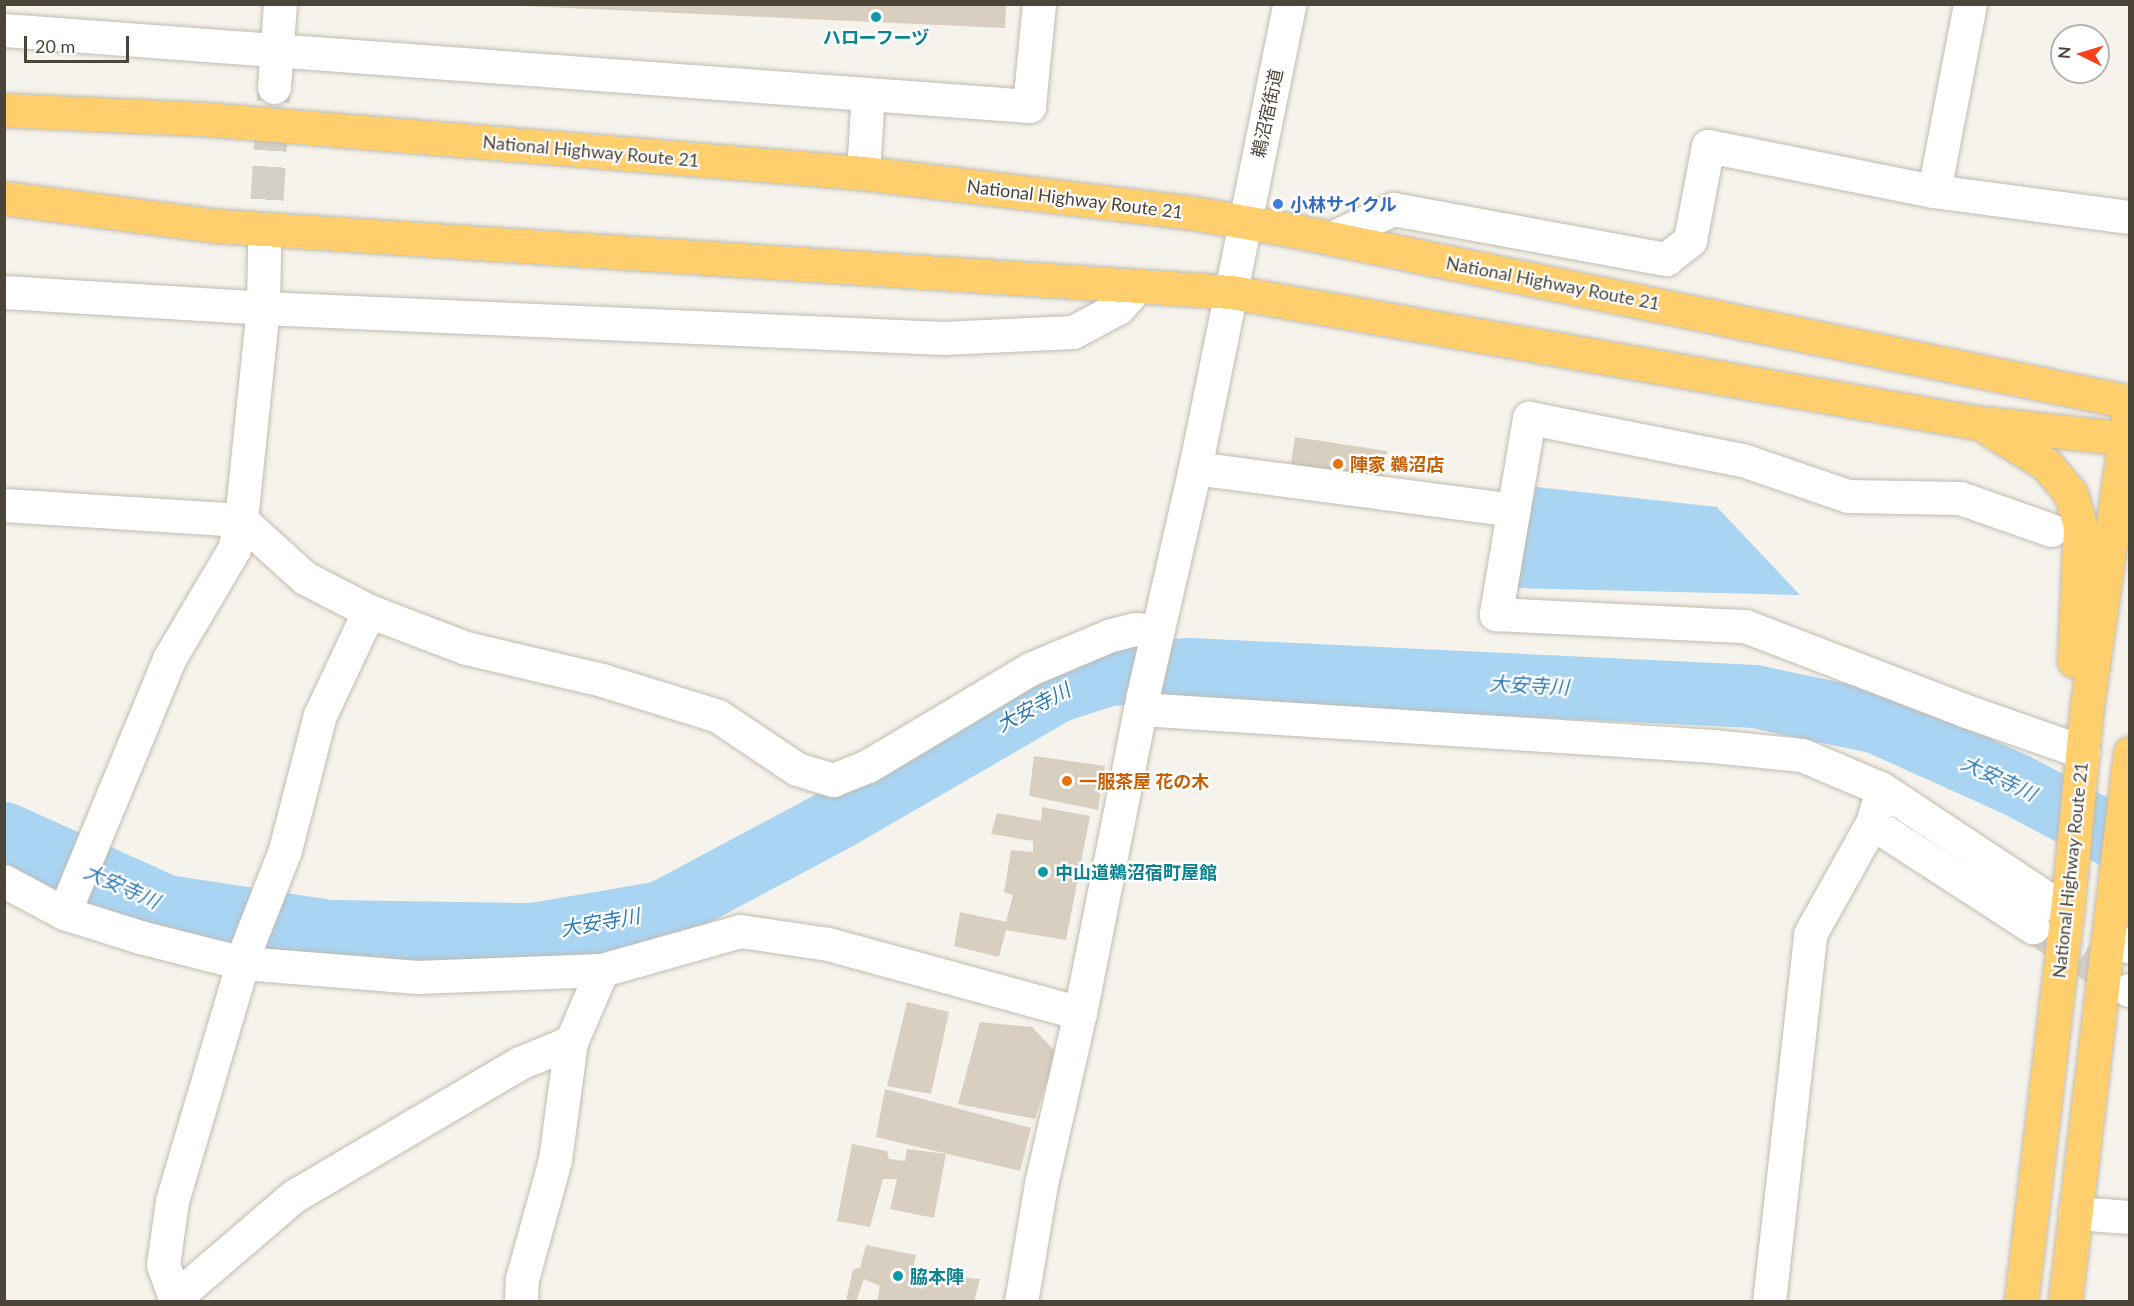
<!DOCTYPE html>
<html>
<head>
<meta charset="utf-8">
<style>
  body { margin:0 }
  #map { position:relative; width:2134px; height:1306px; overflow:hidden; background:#f6f3ec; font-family:Lato,"Noto Sans JP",sans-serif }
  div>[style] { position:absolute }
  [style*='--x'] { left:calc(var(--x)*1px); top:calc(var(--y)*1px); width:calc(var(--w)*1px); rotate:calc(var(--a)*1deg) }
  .water>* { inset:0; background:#a9d4f2 }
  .river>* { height:63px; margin:-31.5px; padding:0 31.5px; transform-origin:31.5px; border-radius:31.5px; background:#a9d4f2 }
  .building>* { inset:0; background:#d8cfc1 }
  .minor-tunnel>* { height:33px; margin-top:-16.5px; transform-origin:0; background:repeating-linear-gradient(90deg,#d4d0c8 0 33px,transparent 0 49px) }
  .roads { filter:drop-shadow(0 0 2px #c2bbae) drop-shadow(0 0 2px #c2bbae) }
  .minor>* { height:33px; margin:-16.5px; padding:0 16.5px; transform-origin:16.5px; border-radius:16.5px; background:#fff }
  .highway>* { height:33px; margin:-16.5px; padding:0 16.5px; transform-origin:16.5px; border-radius:16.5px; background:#ffcf6e }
  .dots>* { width:16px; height:16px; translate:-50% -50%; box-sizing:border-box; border:3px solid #fff; border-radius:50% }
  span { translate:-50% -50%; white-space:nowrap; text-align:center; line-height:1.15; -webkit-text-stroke:4.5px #fff; paint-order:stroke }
  .culture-label { font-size:18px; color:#0d838f; font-weight:700 }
  .left { translate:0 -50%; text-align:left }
  .street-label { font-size:18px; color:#4b4439 }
  .shop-label { font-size:18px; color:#366cbe; font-weight:700 }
  .food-label { font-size:18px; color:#c56008; font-weight:700 }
  .water-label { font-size:20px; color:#2e7ab2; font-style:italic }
  .frame { position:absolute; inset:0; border:6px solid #4b4439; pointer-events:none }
  .north { position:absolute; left:2050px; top:24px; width:60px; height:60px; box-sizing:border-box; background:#fff; border:2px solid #b7b4b0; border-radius:50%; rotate:275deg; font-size:16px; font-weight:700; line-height:24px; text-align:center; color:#4b4439 }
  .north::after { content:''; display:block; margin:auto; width:21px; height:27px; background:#fc3f1d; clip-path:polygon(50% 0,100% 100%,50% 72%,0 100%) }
  .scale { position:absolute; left:24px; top:36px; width:105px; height:27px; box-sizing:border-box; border:3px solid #4b4439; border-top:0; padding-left:8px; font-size:18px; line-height:21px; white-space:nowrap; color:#4b4439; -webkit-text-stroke:4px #fff; paint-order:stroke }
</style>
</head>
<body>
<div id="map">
  <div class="water">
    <div style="clip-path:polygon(1527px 486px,1717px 507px,1800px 595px,1516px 588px)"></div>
  </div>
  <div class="river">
    <div style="--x:4;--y:833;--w:178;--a:24.3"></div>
    <div style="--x:166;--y:906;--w:166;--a:8.7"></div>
    <div style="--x:330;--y:931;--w:202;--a:0.9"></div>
    <div style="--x:532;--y:934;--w:131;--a:-9.7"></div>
    <div style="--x:661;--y:912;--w:202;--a:-28.1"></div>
    <div style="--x:839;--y:817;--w:251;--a:-30.1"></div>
    <div style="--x:1056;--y:691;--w:55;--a:-18.1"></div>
    <div style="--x:1108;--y:674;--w:81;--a:-3.5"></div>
    <div style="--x:1189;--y:669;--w:566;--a:2.74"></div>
    <div style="--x:1754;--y:696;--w:126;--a:11.9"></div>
    <div style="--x:1877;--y:722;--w:151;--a:24.2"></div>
    <div style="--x:2015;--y:784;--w:130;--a:27.9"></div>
  </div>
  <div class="building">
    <div style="clip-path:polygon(478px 4px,1006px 4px,1005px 28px)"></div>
    <div style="clip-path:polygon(1295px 437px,1387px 451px,1383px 489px,1289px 477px)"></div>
    <div style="clip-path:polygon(1034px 756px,1105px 766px,1098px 810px,1029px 796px)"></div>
    <div style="clip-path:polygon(1042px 807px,1090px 816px,1066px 940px,1006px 930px,999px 957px,954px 946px,960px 912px,1006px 922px,1013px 895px,1004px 892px,1011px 850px,1033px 852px,1033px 841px,991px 834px,997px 813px,1041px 821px)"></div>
    <div style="clip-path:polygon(907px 1002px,949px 1012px,931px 1094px,887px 1086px)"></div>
    <div style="clip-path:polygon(980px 1022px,1032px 1027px,1056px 1052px,1035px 1119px,958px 1104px)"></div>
    <div style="clip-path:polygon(885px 1089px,1031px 1128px,1020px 1171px,876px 1137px)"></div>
    <div style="clip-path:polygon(852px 1144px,887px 1151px,889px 1159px,905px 1161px,907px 1149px,946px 1154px,934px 1218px,890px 1209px,897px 1179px,883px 1179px,870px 1227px,837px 1221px)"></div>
    <div style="clip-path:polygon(866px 1245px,916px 1255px,912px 1272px,980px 1279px,974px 1302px,877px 1302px,880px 1286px,864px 1279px,856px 1302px,846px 1301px,853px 1269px,860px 1268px)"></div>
  </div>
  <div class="minor-tunnel">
    <div style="--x:264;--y:248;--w:161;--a:-86.4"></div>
    <div style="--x:2040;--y:931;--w:102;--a:33.4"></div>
  </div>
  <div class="roads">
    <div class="minor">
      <div style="--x:4;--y:30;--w:1028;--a:4.24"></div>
      <div style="--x:1029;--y:106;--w:102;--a:-84.4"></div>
      <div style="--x:274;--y:87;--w:83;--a:-85.9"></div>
      <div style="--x:863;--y:173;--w:79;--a:-86.4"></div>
      <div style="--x:1934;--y:191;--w:190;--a:-79.1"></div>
      <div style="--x:1332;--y:238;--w:68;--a:-25.4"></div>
      <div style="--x:1393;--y:209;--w:278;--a:10.4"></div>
      <div style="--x:1666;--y:259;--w:31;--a:-38"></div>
      <div style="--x:1690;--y:240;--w:96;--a:-79.2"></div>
      <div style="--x:1708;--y:146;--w:230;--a:11.3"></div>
      <div style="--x:1934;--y:191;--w:198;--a:7.6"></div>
      <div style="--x:4;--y:292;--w:259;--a:3.5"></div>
      <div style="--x:263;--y:308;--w:681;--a:2.53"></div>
      <div style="--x:943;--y:338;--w:130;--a:-2.6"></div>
      <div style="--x:1073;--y:332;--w:51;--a:-28.1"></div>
      <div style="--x:1118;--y:308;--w:28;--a:-48"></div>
      <div style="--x:1195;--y:468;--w:321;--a:7.5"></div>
      <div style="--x:4;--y:505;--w:237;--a:3.6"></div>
      <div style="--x:241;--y:520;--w:86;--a:42.2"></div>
      <div style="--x:305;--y:578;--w:72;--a:27.3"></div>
      <div style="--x:369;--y:611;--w:104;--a:20.9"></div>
      <div style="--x:466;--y:648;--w:140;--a:13.2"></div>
      <div style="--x:602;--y:680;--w:121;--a:17.2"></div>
      <div style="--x:718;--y:716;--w:95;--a:33.9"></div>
      <div style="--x:797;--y:769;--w:38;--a:17"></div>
      <div style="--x:833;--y:780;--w:38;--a:-22"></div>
      <div style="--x:868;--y:766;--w:189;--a:-30.9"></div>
      <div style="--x:1030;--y:669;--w:88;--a:-22.8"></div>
      <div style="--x:1111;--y:635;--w:25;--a:-14"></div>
      <div style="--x:1135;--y:629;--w:22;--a:5"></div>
      <div style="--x:2051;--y:530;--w:96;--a:-160.6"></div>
      <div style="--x:1960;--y:498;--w:112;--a:-179"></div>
      <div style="--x:1848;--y:496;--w:112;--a:-161.2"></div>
      <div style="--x:1742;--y:460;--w:217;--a:-168.8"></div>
      <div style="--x:1529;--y:418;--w:199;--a:99.6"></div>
      <div style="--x:1496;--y:614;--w:249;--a:2.8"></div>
      <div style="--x:1745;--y:626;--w:237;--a:21"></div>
      <div style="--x:1966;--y:711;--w:124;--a:19.3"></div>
      <div style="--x:1140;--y:709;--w:574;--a:3.69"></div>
      <div style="--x:1713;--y:746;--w:89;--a:5.8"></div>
      <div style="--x:1802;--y:755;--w:87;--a:23"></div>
      <div style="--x:1882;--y:789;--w:35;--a:106"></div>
      <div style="--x:1872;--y:823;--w:192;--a:32.9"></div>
      <div style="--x:1882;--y:789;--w:222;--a:33.6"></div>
      <div style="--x:4;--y:881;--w:68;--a:28.1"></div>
      <div style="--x:64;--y:913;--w:80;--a:17.5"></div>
      <div style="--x:140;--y:937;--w:106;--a:14.2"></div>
      <div style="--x:243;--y:963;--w:175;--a:4.6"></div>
      <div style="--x:417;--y:977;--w:185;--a:-2.2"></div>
      <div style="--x:602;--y:970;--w:143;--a:-15.8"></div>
      <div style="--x:740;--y:931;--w:89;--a:8.4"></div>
      <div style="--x:828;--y:944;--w:261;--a:15.3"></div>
      <div style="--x:64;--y:913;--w:275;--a:-67.5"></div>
      <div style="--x:169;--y:659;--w:128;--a:-59.4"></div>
      <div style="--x:234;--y:549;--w:30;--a:-76"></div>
      <div style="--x:241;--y:520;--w:213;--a:-84.1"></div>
      <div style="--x:263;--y:308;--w:60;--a:-89"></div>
      <div style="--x:2109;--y:937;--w:23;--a:25"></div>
      <div style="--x:2129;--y:990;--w:1;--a:0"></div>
      <div style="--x:2075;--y:1213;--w:55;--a:4.2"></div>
      <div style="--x:176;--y:1297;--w:155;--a:-40.6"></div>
      <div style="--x:294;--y:1196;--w:262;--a:-30.5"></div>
      <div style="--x:520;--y:1063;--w:55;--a:-22.4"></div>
      <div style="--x:176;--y:1302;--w:39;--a:-109"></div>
      <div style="--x:163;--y:1265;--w:65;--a:-82"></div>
      <div style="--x:172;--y:1201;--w:265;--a:-73.5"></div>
      <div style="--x:247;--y:947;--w:104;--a:-68.6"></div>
      <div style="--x:285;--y:850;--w:139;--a:-75.5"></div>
      <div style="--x:320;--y:715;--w:115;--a:-64.8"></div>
      <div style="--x:521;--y:1302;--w:23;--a:-88"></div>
      <div style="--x:522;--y:1279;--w:123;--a:-74.5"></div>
      <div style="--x:555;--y:1160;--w:119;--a:-82.3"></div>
      <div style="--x:571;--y:1042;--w:78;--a:-66.7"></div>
      <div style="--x:1021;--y:1302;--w:120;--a:-80.4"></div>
      <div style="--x:1041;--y:1184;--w:175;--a:-77.2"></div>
      <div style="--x:1080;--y:1013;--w:324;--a:-78.8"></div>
      <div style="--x:1143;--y:695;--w:233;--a:-77.1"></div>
      <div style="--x:1195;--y:468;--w:473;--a:-78.5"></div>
      <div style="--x:1769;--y:1302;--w:370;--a:-83.6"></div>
      <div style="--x:1810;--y:934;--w:127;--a:-60.8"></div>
    </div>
    <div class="highway">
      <div style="--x:4;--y:110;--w:199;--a:2.6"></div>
      <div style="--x:203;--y:119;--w:662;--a:4.68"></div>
      <div style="--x:863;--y:173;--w:332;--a:6.9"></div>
      <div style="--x:1193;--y:213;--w:105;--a:9.9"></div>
      <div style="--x:1296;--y:231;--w:851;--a:11.59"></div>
      <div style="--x:4;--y:198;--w:216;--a:7.5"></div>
      <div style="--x:218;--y:226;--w:1015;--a:3.73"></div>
      <div style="--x:1231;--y:292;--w:753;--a:9.94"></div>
      <div style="--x:1973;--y:422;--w:158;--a:6.2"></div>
      <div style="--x:1989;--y:429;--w:67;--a:31.6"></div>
      <div style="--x:2046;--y:464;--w:39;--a:50"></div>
      <div style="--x:2071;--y:494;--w:32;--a:74"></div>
      <div style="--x:2080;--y:525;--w:136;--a:92.5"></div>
      <div style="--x:2021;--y:1302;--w:393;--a:-83.3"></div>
      <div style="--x:2067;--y:912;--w:207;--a:-84.5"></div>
      <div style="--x:2087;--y:706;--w:290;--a:-81.9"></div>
      <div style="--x:2065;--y:1302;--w:553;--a:-83.25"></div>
    </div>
  </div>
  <div class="dots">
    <div style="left:876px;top:17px;background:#0f9aa8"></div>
    <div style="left:1278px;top:204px;background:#3f7fe0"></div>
    <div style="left:1338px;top:464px;background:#e8710a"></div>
    <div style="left:1067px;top:781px;background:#e8710a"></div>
    <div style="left:1043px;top:872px;background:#0f9aa8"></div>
    <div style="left:898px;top:1276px;background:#0f9aa8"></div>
  </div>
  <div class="culture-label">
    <span style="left:876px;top:37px">ハローフーヅ</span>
    <span class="left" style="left:1055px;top:872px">中山道鵜沼宿町屋館</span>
    <span class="left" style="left:910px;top:1276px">脇本陣</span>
  </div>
  <div class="street-label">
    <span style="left:1267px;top:113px;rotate:-78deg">鵜沼宿街道</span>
    <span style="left:591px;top:151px;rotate:5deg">National Highway Route 21</span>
    <span style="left:1075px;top:199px;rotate:7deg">National Highway Route 21</span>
    <span style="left:1553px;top:283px;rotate:11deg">National Highway Route 21</span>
    <span style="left:2070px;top:870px;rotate:-84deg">National Highway Route 21</span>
  </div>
  <div class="shop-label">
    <span class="left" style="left:1290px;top:204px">小林サイクル</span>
  </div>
  <div class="food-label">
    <span class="left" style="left:1350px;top:464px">陣家 鵜沼店</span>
    <span class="left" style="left:1079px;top:781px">一服茶屋 花の木</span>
  </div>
  <div class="water-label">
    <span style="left:1529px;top:685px;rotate:3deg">大安寺川</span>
    <span style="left:1033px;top:707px;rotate:-28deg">大安寺川</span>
    <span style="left:1999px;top:778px;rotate:25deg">大安寺川</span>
    <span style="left:122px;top:886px;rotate:24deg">大安寺川</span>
    <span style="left:600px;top:922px;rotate:-10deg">大安寺川</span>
  </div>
  <div class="frame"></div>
  <div class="north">N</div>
  <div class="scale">20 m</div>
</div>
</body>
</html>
